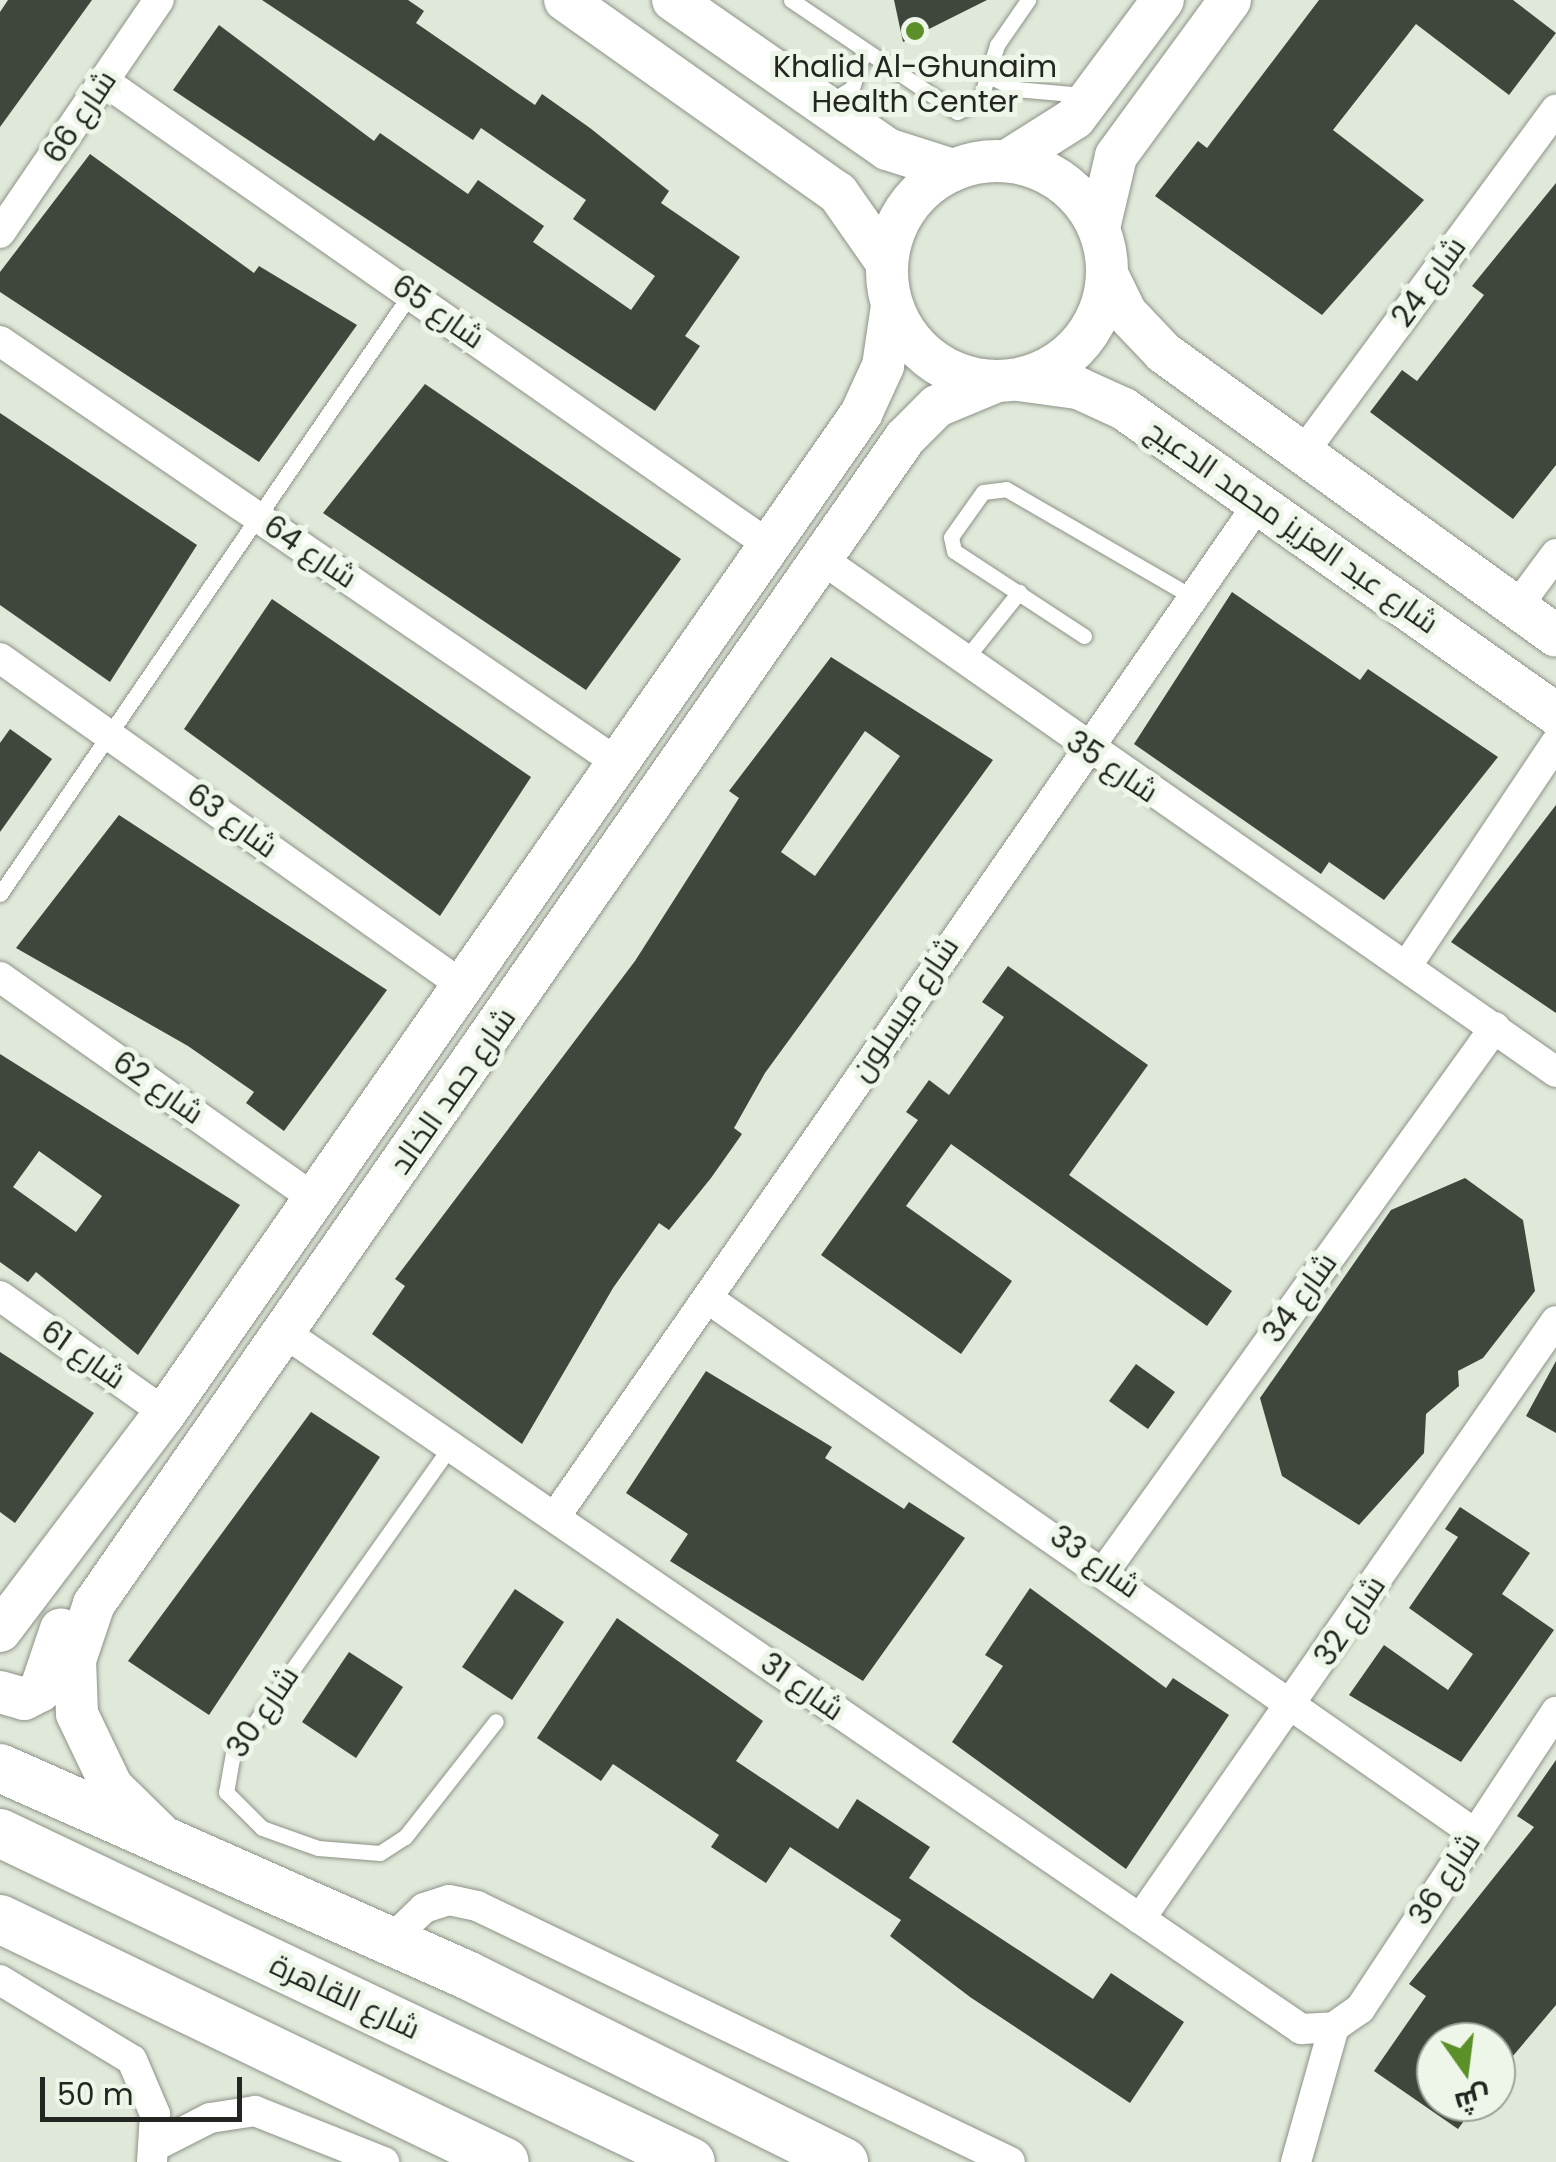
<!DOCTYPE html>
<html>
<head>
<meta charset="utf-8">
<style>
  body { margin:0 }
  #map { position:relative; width:1556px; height:2162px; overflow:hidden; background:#e0e8da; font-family:Poppins,Cairo,sans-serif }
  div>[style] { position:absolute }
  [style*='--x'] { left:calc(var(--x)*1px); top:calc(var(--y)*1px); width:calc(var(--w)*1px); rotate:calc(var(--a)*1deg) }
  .building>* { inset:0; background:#3f463b }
  .roads { filter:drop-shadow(0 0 2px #8c9386) drop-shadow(0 0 2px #8c9386) }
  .lane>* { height:15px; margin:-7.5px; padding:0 7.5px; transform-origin:7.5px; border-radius:7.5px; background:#fff }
  .street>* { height:30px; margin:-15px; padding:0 15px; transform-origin:15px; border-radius:15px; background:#fff }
  .secondary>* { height:42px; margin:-21px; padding:0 21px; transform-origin:21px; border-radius:21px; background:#fff }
  .secondary>.ring { margin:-21px; padding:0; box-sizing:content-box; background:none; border:42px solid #fff; border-radius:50% }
  .primary>* { height:48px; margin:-24px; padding:0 24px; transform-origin:24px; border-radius:24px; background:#fff }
  .dots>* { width:28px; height:28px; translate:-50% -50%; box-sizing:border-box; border:5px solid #edf6e8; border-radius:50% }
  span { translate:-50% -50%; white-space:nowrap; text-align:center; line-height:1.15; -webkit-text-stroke:10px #edf6e8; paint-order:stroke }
  .poi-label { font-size:30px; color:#222520 }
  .street-label { font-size:30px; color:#222520 }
  .north { position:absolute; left:1416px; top:2022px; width:100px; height:100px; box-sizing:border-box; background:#edf6e8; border:2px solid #9ca298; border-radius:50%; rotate:166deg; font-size:28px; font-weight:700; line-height:40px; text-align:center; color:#222520 }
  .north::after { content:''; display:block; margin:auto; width:35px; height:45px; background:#5b8f28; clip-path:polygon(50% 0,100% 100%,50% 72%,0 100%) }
  .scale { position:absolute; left:40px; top:2077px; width:202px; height:45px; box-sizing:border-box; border:5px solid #222520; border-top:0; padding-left:12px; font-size:30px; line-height:35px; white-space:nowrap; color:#222520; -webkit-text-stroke:8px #edf6e8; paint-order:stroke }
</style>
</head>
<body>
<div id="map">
  <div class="building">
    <div style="clip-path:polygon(8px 0,92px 0,0 127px,0 12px)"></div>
    <div style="clip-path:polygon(262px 0,408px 0,424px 11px,416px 23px,535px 105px,542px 94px,590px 128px,669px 191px,661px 203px,740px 257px,685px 336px,700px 346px,655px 411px,173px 90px,219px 25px,374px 141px,380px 133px,468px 194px,478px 180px,544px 226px,533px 242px,631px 310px,655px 276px,573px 219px,586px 200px,481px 128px,473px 140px)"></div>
    <div style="clip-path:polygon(894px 0,987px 0,903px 42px)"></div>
    <div style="clip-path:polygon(1319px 0,1513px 0,1556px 33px,1509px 95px,1416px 24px,1333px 130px,1424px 200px,1322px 315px,1155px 196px,1198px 141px,1207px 148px)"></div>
    <div style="clip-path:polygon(90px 154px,254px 273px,259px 266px,357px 325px,259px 462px,0 292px,0 272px)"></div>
    <div style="clip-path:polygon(1556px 183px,1556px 465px,1513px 519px,1370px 412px,1402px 370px,1417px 381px,1484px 295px,1472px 286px)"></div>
    <div style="clip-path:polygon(425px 384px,681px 559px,586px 690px,323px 513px)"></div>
    <div style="clip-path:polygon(0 413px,197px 545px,110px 682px,0 605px)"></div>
    <div style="clip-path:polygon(1232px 592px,1360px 680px,1368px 669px,1498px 757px,1384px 900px,1329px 862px,1321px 874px,1134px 744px)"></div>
    <div style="clip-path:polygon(272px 599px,531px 777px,440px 916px,184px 729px)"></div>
    <div style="clip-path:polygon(evenodd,831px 657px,993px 760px,765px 1073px,734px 1128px,742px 1134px,711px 1178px,669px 1230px,659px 1223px,613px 1288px,522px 1444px,372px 1334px,405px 1286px,395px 1279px,635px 961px,739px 798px,729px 791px,831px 657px,865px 731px,900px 756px,815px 876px,781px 852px,865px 731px)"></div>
    <div style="clip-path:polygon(10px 729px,52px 759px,0 832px,0 743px)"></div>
    <div style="clip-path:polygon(1556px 805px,1556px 1013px,1451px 942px)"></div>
    <div style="clip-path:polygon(119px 815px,387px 990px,284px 1131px,246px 1103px,254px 1092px,188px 1046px,16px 948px)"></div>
    <div style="clip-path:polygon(1008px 966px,1148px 1065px,1069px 1175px,1232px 1291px,1207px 1326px,951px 1144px,906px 1206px,1012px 1281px,961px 1354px,821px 1255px,918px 1120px,906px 1112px,929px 1080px,949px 1095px,1004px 1017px,982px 1002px)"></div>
    <div style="clip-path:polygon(evenodd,0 1054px,240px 1205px,138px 1355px,36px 1272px,28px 1282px,0 1262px,0 1054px,39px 1151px,102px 1196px,76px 1232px,13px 1187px,39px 1151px)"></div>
    <div style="clip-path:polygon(1465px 1178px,1523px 1220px,1535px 1291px,1483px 1358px,1458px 1371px,1459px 1386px,1426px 1414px,1424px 1453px,1359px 1525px,1282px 1476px,1260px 1398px,1391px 1210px)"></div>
    <div style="clip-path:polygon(0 1352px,94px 1413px,15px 1523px,0 1512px)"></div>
    <div style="clip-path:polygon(1556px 1361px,1556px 1433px,1526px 1416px)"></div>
    <div style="clip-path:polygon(1136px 1364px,1175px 1392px,1148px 1429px,1109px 1401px)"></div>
    <div style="clip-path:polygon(706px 1371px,832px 1447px,825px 1458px,904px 1509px,909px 1502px,965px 1538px,863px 1681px,670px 1561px,688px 1534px,626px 1493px)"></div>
    <div style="clip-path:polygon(311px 1412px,380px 1457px,209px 1715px,128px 1661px)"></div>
    <div style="clip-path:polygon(1460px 1507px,1530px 1553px,1502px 1594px,1554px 1630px,1461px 1762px,1349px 1695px,1384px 1645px,1448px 1690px,1473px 1654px,1409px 1608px,1458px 1537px,1445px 1529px)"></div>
    <div style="clip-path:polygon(1030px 1588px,1166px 1688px,1173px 1678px,1229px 1715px,1126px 1869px,952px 1742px,1003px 1666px,985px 1655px)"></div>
    <div style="clip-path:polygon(515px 1589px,564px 1622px,512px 1700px,462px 1667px)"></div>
    <div style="clip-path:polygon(617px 1618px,763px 1721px,736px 1761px,838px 1829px,857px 1799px,930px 1847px,909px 1878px,1093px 1999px,1111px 1973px,1184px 2022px,1130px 2103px,970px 1997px,890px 1936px,901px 1920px,790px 1847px,766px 1883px,711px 1847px,719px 1835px,613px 1764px,601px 1781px,537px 1738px)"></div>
    <div style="clip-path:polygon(349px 1652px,403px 1687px,356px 1758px,302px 1722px)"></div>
    <div style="clip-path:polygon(1556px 1760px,1556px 2005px,1496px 2076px,1496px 2042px,1436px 2042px,1436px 2102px,1478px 2102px,1458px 2129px,1374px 2071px,1426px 1996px,1409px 1984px,1534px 1827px,1517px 1816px)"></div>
  </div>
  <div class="roads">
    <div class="lane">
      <div style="--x:791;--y:0;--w:200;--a:34"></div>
      <div style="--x:957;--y:112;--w:25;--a:-26"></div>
      <div style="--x:980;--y:101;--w:59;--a:-73.1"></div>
      <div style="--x:997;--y:45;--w:55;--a:-55.4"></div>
      <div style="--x:987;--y:75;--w:32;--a:26"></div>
      <div style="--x:1016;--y:89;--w:67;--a:5.1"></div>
      <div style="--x:831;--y:101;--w:25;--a:-32"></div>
      <div style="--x:852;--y:88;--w:35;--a:-72"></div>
      <div style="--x:1084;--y:636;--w:155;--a:-146.8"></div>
      <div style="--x:954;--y:551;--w:14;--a:-102"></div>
      <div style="--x:951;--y:537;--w:55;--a:-54.6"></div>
      <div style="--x:983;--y:492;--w:23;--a:-7"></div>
      <div style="--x:1006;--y:489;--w:209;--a:30.1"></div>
      <div style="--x:963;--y:662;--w:90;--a:-51.3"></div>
      <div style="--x:0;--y:894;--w:728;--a:-55.63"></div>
      <div style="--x:450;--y:1447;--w:375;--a:125.3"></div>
      <div style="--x:233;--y:1753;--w:40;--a:100"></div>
      <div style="--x:226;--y:1792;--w:51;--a:45"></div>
      <div style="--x:262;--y:1828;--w:59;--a:19.7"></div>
      <div style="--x:318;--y:1848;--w:62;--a:4.6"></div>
      <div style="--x:380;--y:1853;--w:30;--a:-33"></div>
      <div style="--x:405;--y:1837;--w:147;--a:-51.9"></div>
    </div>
    <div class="street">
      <div style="--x:104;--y:81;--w:811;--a:34.91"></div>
      <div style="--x:0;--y:233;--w:282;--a:-55.7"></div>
      <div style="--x:0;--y:341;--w:748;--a:34.33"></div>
      <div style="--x:1302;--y:454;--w:428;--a:-53.6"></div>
      <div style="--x:823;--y:560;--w:894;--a:34.93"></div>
      <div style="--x:1516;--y:608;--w:67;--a:-53.5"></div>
      <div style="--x:0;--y:658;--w:566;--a:35.29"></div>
      <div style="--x:1408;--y:964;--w:266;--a:-56.2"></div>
      <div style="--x:0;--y:977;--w:385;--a:35.2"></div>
      <div style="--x:0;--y:1296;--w:202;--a:35.3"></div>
      <div style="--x:710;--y:1300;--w:932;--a:34.9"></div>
      <div style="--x:285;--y:1333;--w:1232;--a:34.41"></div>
      <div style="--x:1301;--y:2029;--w:33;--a:-3"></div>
      <div style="--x:1334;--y:2027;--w:32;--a:-35"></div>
      <div style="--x:1360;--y:2009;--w:356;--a:-56.6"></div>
      <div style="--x:555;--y:1517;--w:1234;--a:-55.23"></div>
      <div style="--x:1106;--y:1569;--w:667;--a:-54.33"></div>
      <div style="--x:1140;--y:1919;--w:728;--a:-55.18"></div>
      <div style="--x:390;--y:1941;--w:47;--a:-44.1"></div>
      <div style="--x:424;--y:1908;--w:26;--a:-18"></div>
      <div style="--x:449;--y:1900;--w:29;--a:12"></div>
      <div style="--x:477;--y:1906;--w:591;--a:25.65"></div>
      <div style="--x:0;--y:1980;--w:154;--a:31.2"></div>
      <div style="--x:132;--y:2060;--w:59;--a:66.9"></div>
      <div style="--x:155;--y:2114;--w:48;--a:93.6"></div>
      <div style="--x:159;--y:2144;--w:57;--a:-27"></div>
      <div style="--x:210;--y:2118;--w:46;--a:-8.8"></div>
      <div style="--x:255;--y:2111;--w:139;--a:21.6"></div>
      <div style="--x:1296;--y:2162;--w:140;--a:-74.3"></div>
    </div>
    <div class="secondary">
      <div style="--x:565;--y:0;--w:334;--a:35.3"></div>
      <div style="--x:838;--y:193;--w:85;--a:55"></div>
      <div style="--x:673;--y:0;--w:261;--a:34.8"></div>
      <div style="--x:887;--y:149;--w:69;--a:17.7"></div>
      <div class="ring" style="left:887px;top:161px;width:178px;height:178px"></div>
      <div style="--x:1007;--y:161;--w:80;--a:-32.3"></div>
      <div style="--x:1075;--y:118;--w:147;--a:-53.3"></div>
      <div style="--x:1099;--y:228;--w:74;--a:-76.7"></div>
      <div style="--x:1116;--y:156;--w:193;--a:-53.8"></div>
      <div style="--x:1107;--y:274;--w:43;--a:64"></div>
      <div style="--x:1126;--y:313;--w:55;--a:46.5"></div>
      <div style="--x:1164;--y:353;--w:483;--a:35.8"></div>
      <div style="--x:1018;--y:380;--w:61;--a:7.6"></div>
      <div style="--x:1078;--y:388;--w:51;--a:24.5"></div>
      <div style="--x:1124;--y:409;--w:529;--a:35.22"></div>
      <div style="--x:0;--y:1631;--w:273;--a:-52.9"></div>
      <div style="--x:165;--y:1413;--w:1218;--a:-55.14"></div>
      <div style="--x:861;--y:414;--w:53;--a:-65.4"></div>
      <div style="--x:883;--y:366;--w:61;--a:-81.5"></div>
      <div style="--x:0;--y:1692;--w:25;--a:16"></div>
      <div style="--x:24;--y:1699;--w:18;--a:-27"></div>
      <div style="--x:40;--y:1691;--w:65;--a:-71.3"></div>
      <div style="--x:160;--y:1834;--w:67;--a:-135.6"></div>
      <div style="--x:112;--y:1787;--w:81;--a:-115.6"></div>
      <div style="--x:77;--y:1714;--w:54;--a:-92.1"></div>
      <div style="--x:75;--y:1660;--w:59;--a:-71.3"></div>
      <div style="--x:94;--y:1604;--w:1420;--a:-55.18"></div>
      <div style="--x:905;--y:438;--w:45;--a:-45"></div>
      <div style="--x:937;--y:406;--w:63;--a:-22.5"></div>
    </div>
    <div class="primary">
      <div style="--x:0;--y:1768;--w:511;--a:23.91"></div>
      <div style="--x:467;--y:1975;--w:421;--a:26.4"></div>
      <div style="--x:0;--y:1833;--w:765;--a:25.46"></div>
      <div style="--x:0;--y:1919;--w:560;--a:25.7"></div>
    </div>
  </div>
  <div class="dots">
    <div style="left:915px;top:31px;background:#5b8f28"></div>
  </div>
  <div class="poi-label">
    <span style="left:915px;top:84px">Khalid Al-Ghunaim<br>Health Center</span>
  </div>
  <div class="street-label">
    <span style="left:80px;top:117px;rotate:-56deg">شارع 66</span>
    <span style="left:1429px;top:282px;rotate:-54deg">شارع 24</span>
    <span style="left:438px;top:312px;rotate:35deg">شارع 65</span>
    <span style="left:1292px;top:527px;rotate:35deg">شارع عبد العزيز محمد الدعيج</span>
    <span style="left:310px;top:552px;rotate:34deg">شارع 64</span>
    <span style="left:1112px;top:767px;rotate:34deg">شارع 35</span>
    <span style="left:232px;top:821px;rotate:36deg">شارع 63</span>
    <span style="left:905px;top:1009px;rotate:-56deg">شارع ميسلون</span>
    <span style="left:158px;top:1088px;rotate:35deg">شارع 62</span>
    <span style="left:453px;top:1091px;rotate:-55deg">شارع حمد الخالد</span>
    <span style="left:1300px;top:1298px;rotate:-54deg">شارع 34</span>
    <span style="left:83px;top:1355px;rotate:35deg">شارع 61</span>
    <span style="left:1095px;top:1562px;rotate:35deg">شارع 33</span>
    <span style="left:1350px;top:1621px;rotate:-56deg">شارع 32</span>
    <span style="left:802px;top:1687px;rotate:35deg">شارع 31</span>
    <span style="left:263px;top:1712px;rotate:-56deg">شارع 30</span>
    <span style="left:1445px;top:1879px;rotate:-57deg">شارع 36</span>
    <span style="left:345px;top:1997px;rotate:25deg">شارع القاهرة</span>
  </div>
  <div class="north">ش</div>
  <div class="scale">50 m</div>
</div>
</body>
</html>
